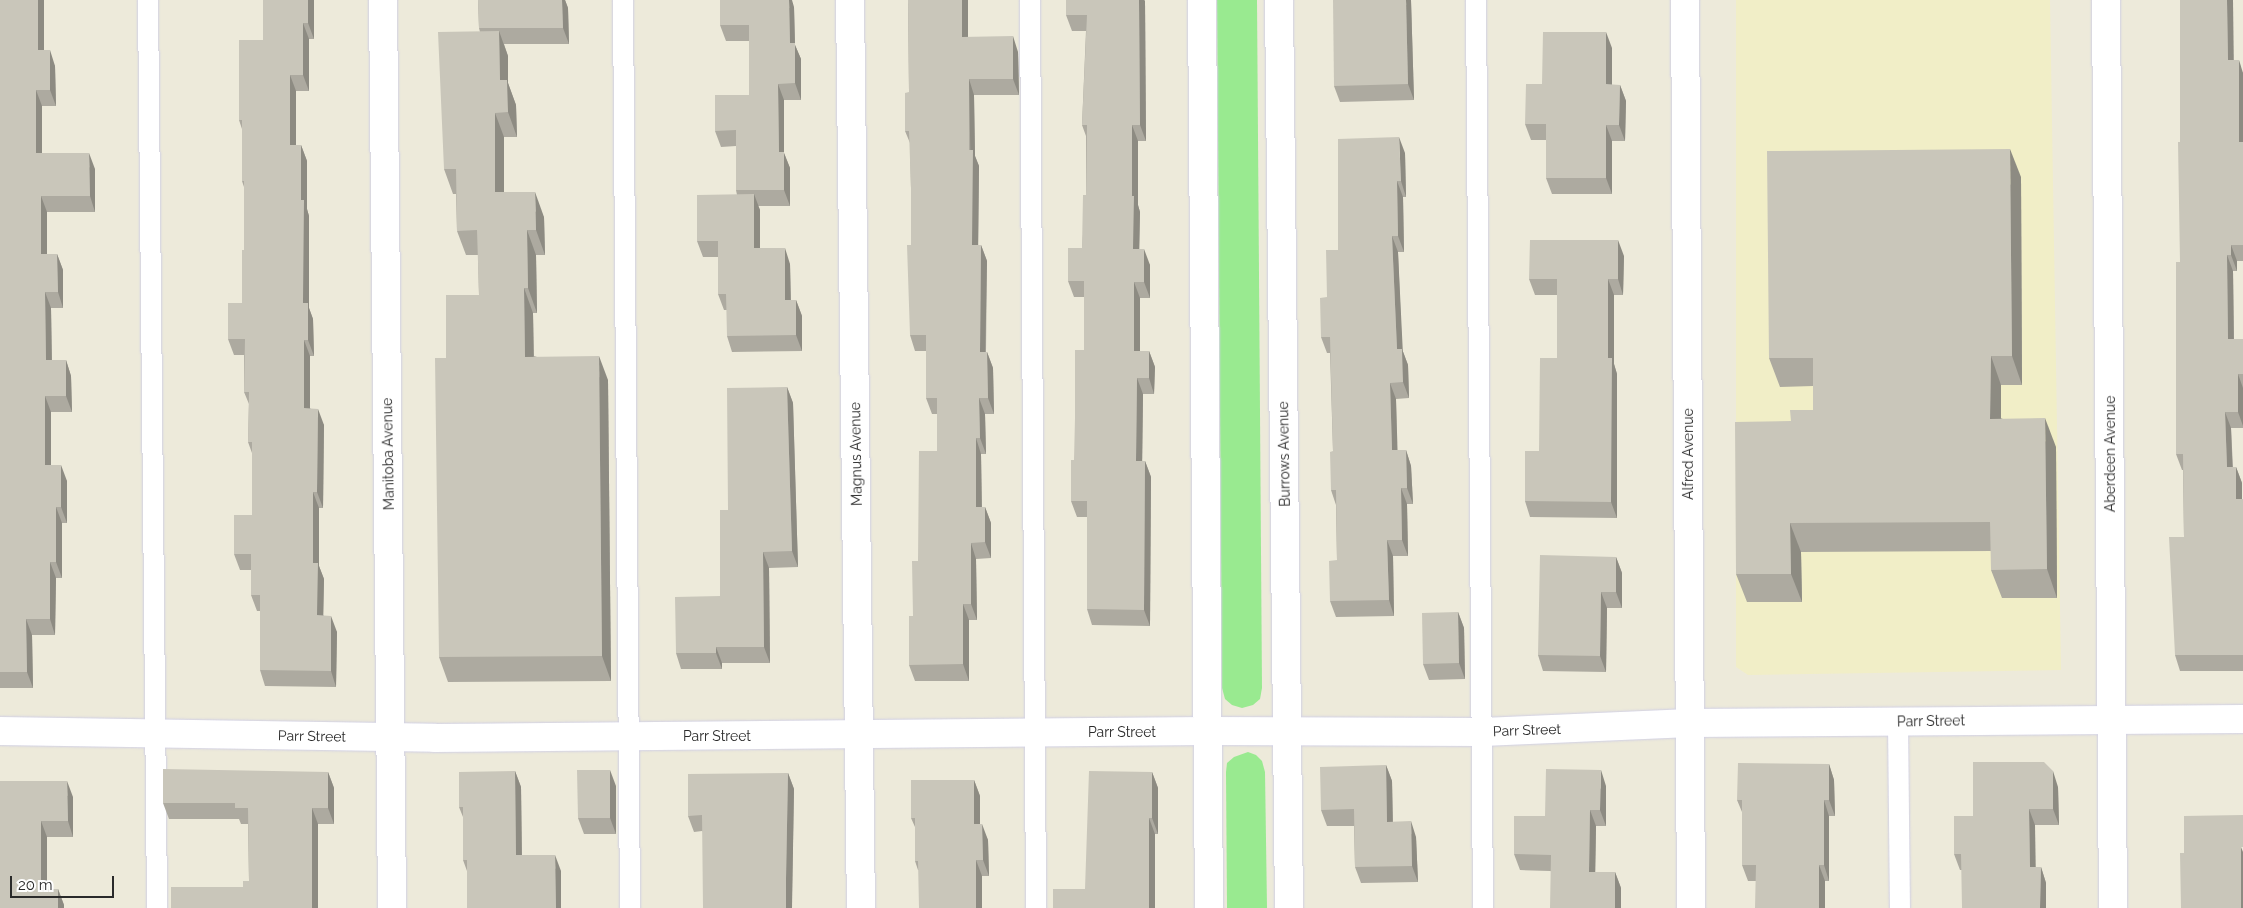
<!DOCTYPE html>
<html>
<head>
<meta charset="utf-8">
<style>
  body { margin:0 }
  #map { position:relative; width:2243px; height:908px; overflow:hidden; background:#edeada; font-family:Raleway,sans-serif }
  div>[style] { position:absolute }
  [style*='--x'] { left:calc(var(--x)*1px); top:calc(var(--y)*1px); width:calc(var(--w)*1px); rotate:calc(var(--a)*1deg) }
  .education>* { inset:0; background:#f1eec7 }
  .green>* { inset:0; background:#99ea90 }
  .roads { filter:drop-shadow(0 0 1px #d0cfe4) drop-shadow(0 0 1px #d0cfe4) }
  .lane>* { height:20px; margin:-10px; padding:0 10px; transform-origin:10px; border-radius:10px; background:#fff }
  .street>* { height:28px; margin:-14px; padding:0 14px; transform-origin:14px; border-radius:14px; background:#fff }
  .secondary>* { height:28px; margin:-14px; padding:0 14px; transform-origin:14px; border-radius:14px; background:#fff }
  .wall>* { inset:0; background:#adaaa0 }
  .shaded-wall>* { inset:0; background:#8d8b82 }
  .building>* { inset:0; background:#c9c6ba }
  span { translate:-50% -50%; white-space:nowrap; text-align:center; line-height:1.15; -webkit-text-stroke:4px #fff; paint-order:stroke }
  .street-label { font-size:14px; color:#2a2a2a }
  .scale { position:absolute; left:10px; top:876px; width:104px; height:22px; box-sizing:border-box; border:2px solid #2a2a2a; border-top:0; padding-left:6px; font-size:15px; line-height:18px; white-space:nowrap; color:#2a2a2a; -webkit-text-stroke:4px #fff; paint-order:stroke }
</style>
</head>
<body>
<div id="map">
  <div class="education">
    <div style="clip-path:polygon(1736px 0,2050px 0,2061px 670px,1748px 675px,1736px 667px)"></div>
  </div>
  <div class="green">
    <div style="clip-path:polygon(1217px 0,1257px 0,1262px 688px,1260px 699px,1253px 705px,1242px 708px,1232px 705px,1225px 699px,1222px 688px)"></div>
    <div style="clip-path:polygon(1248px 752px,1256px 755px,1262px 761px,1265px 772px,1267px 908px,1227px 908px,1226px 772px,1227px 763px,1234px 757px)"></div>
  </div>
  <div class="roads">
    <div class="lane">
      <div style="--x:148;--y:0;--w:908;--a:89.43"></div>
      <div style="--x:623;--y:0;--w:908;--a:89.56"></div>
      <div style="--x:1030;--y:0;--w:908;--a:89.62"></div>
      <div style="--x:1476;--y:0;--w:908;--a:89.56"></div>
      <div style="--x:1898;--y:722;--w:186;--a:89.4"></div>
    </div>
    <div class="street">
      <div style="--x:383;--y:0;--w:908;--a:89.43"></div>
      <div style="--x:850;--y:0;--w:908;--a:89.31"></div>
      <div style="--x:1685;--y:0;--w:908;--a:89.62"></div>
      <div style="--x:2106;--y:0;--w:908;--a:89.56"></div>
      <div style="--x:0;--y:731;--w:435;--a:0.9"></div>
      <div style="--x:435;--y:738;--w:772;--a:-0.52"></div>
      <div style="--x:1207;--y:731;--w:276;--a:0.2"></div>
      <div style="--x:1483;--y:732;--w:207;--a:-2.5"></div>
      <div style="--x:1690;--y:723;--w:553;--a:-0.41"></div>
    </div>
    <div class="secondary">
      <div style="--x:1202;--y:0;--w:908;--a:89.56"></div>
      <div style="--x:1279;--y:0;--w:908;--a:89.37"></div>
    </div>
  </div>
  <div class="wall">
    <div style="clip-path:polygon(0 0,44px 0,44px 50px,55px 66px,56px 106px,42px 106px,42px 153px,95px 169px,95px 212px,47px 212px,47px 254px,57px 254px,63px 270px,63px 308px,51px 308px,52px 360px,66px 360px,71px 376px,72px 412px,51px 412px,51px 465px,67px 481px,67px 523px,62px 523px,62px 578px,56px 578px,55px 635px,32px 635px,33px 688px,0 688px)"></div>
    <div style="clip-path:polygon(314px 0,314px 39px,309px 39px,309px 91px,296px 91px,296px 145px,301px 145px,307px 161px,307px 209px,309px 216px,309px 308px,313px 319px,314px 356px,310px 356px,310px 408px,324px 425px,323px 508px,319px 508px,319px 566px,324px 579px,323px 615px,337px 632px,336px 687px,265px 686px,260px 670px,260px 611px,257px 611px,251px 595px,251px 570px,240px 570px,234px 554px,252px 515px,252px 453px,248px 442px,249px 404px,244px 392px,244px 355px,234px 355px,228px 339px,242px 303px,244px 250px,244px 187px,242px 181px,242px 129px,239px 120px)"></div>
    <div style="clip-path:polygon(478px 0,565px 0,568px 8px,569px 44px,504px 44px,508px 56px,508px 83px,516px 105px,517px 137px,504px 137px,504px 192px,544px 217px,545px 255px,536px 255px,537px 313px,533px 313px,534px 356px,608px 380px,611px 681px,448px 682px,439px 657px,446px 358px,479px 295px,478px 255px,466px 255px,457px 231px,456px 194px,453px 194px,444px 169px,480px 32px,479px 28px)"></div>
    <div style="clip-path:polygon(908px 0,968px 0,968px 37px,1018px 52px,1019px 95px,974px 95px,975px 156px,979px 166px,978px 245px,981px 245px,987px 261px,986px 352px,987px 352px,993px 368px,994px 414px,985px 414px,986px 454px,981px 454px,982px 507px,985px 507px,991px 523px,991px 558px,976px 559px,977px 620px,969px 620px,969px 681px,915px 681px,909px 665px,913px 616px,918px 561px,937px 451px,937px 414px,932px 414px,926px 398px,926px 351px,915px 351px,910px 335px,911px 245px,911px 189px,910px 143px,905px 131px,909px 92px)"></div>
    <div style="clip-path:polygon(1066px 0,1144px 0,1145px 1px,1146px 141px,1138px 141px,1138px 205px,1140px 212px,1139px 249px,1150px 265px,1150px 298px,1140px 298px,1140px 351px,1149px 351px,1155px 367px,1154px 394px,1143px 394px,1142px 461px,1145px 461px,1151px 477px,1150px 626px,1092px 625px,1087px 609px,1087px 517px,1077px 517px,1071px 501px,1084px 350px,1084px 297px,1074px 297px,1068px 281px,1082px 248px,1086px 195px,1086px 136px,1082px 125px,1086px 31px,1072px 31px,1066px 15px)"></div>
    <div style="clip-path:polygon(1411px 0,1414px 100px,1340px 102px,1334px 86px)"></div>
    <div style="clip-path:polygon(2180px 0,2233px 0,2233px 60px,2243px 73px,2243px 261px,2237px 261px,2237px 271px,2233px 271px,2234px 339px,2243px 339px,2243px 428px,2231px 428px,2233px 467px,2236px 467px,2242px 483px,2242px 499px,2243px 499px,2243px 671px,2180px 671px,2175px 655px,2184px 537px,2183px 470px,2182px 470px,2176px 454px,2180px 262px)"></div>
    <div style="clip-path:polygon(794px 7px,795px 45px,801px 59px,801px 100px,784px 100px,784px 153px,790px 168px,790px 206px,758px 206px,760px 210px,760px 248px,790px 264px,791px 300px,796px 300px,802px 316px,802px 351px,732px 352px,727px 336px,727px 310px,724px 310px,718px 294px,718px 257px,703px 257px,697px 241px,737px 195px,736px 190px,736px 146px,721px 147px,715px 131px,749px 95px,749px 41px,726px 41px,720px 25px)"></div>
    <div style="clip-path:polygon(1612px 48px,1612px 85px,1620px 85px,1626px 101px,1625px 141px,1612px 141px,1612px 194px,1552px 194px,1546px 178px,1546px 140px,1531px 140px,1525px 124px,1542px 84px)"></div>
    <div style="clip-path:polygon(1405px 153px,1406px 197px,1403px 197px,1404px 252px,1398px 252px,1402px 349px,1408px 365px,1409px 398px,1396px 399px,1397px 450px,1406px 450px,1411px 466px,1413px 504px,1407px 504px,1408px 556px,1393px 556px,1394px 616px,1336px 617px,1330px 601px,1337px 560px,1336px 505px,1331px 490px,1333px 451px,1330px 353px,1327px 353px,1321px 337px,1327px 297px)"></div>
    <div style="clip-path:polygon(2021px 177px,2022px 385px,2001px 385px,2001px 418px,2056px 447px,2057px 598px,2002px 598px,1991px 570px,1991px 551px,1801px 552px,1802px 602px,1747px 602px,1736px 574px,1791px 421px,1813px 410px,1813px 386px,1780px 387px,1769px 358px)"></div>
    <div style="clip-path:polygon(1624px 256px,1623px 295px,1614px 295px,1614px 364px,1617px 374px,1617px 518px,1530px 517px,1525px 501px,1539px 451px,1557px 358px,1557px 295px,1535px 295px,1529px 279px)"></div>
    <div style="clip-path:polygon(787px 387px,793px 403px,798px 567px,769px 568px,770px 663px,722px 663px,722px 669px,681px 669px,676px 653px,720px 596px,728px 510px)"></div>
    <div style="clip-path:polygon(1616px 557px,1622px 573px,1622px 608px,1607px 608px,1606px 672px,1543px 671px,1538px 655px)"></div>
    <div style="clip-path:polygon(1458px 612px,1464px 628px,1465px 679px,1429px 680px,1423px 664px)"></div>
    <div style="clip-path:polygon(1829px 764px,1834px 780px,1835px 816px,1829px 816px,1829px 881px,1748px 881px,1742px 865px,1742px 812px,1737px 800px)"></div>
    <div style="clip-path:polygon(1386px 765px,1392px 781px,1393px 822px,1416px 837px,1418px 882px,1361px 883px,1355px 867px,1354px 826px,1327px 826px,1321px 810px)"></div>
    <div style="clip-path:polygon(515px 771px,521px 787px,522px 855px,561px 871px,561px 908px,467px 908px,467px 871px,463px 860px,463px 817px,459px 807px)"></div>
    <div style="clip-path:polygon(328px 772px,334px 788px,334px 824px,318px 824px,243px 887px,249px 881px,248px 824px,241px 824px,239px 819px,169px 819px,163px 803px)"></div>
    <div style="clip-path:polygon(1152px 772px,1158px 788px,1158px 834px,1155px 834px,1155px 908px,1085px 889px)"></div>
    <div style="clip-path:polygon(788px 773px,794px 789px,792px 895px,702px 831px,694px 832px,688px 816px)"></div>
    <div style="clip-path:polygon(974px 780px,980px 796px,980px 824px,988px 840px,989px 876px,982px 876px,918px 870px,915px 861px,915px 827px,911px 818px)"></div>
    <div style="clip-path:polygon(0 781px,73px 797px,73px 837px,47px 837px,47px 889px,58px 889px,64px 905px,64px 908px,0 908px)"></div>
    <div style="clip-path:polygon(616px 786px,616px 834px,584px 834px,578px 818px)"></div>
    <div style="clip-path:polygon(1606px 786px,1606px 826px,1596px 826px,1595px 872px,1615px 872px,1621px 888px,1550px 871px,1520px 870px,1514px 854px,1545px 816px)"></div>
    <div style="clip-path:polygon(2058px 787px,2059px 825px,2035px 825px,2035px 867px,2041px 867px,2046px 883px,2046px 908px,1962px 908px,1962px 870px,1960px 870px,1954px 854px,1973px 816px)"></div>
  </div>
  <div class="shaded-wall">
    <div style="clip-path:polygon(38px 0,44px 0,44px 66px,38px 50px)"></div>
    <div style="clip-path:polygon(308px 0,314px 0,314px 39px,308px 23px)"></div>
    <div style="clip-path:polygon(562px 0,565px 0,568px 8px,569px 44px,563px 28px)"></div>
    <div style="clip-path:polygon(789px 0,792px 0,794px 7px,795px 45px,801px 59px,801px 100px,795px 83px,790px 43px)"></div>
    <div style="clip-path:polygon(962px 0,968px 0,968px 53px,962px 37px)"></div>
    <div style="clip-path:polygon(1139px 0,1144px 0,1145px 1px,1146px 141px,1140px 125px)"></div>
    <div style="clip-path:polygon(1406px 0,1411px 0,1414px 100px,1408px 84px)"></div>
    <div style="clip-path:polygon(2227px 0,2233px 0,2234px 76px,2228px 60px)"></div>
    <div style="clip-path:polygon(303px 23px,309px 39px,309px 91px,303px 75px)"></div>
    <div style="clip-path:polygon(499px 31px,508px 56px,508px 83px,516px 105px,517px 137px,508px 112px,500px 80px)"></div>
    <div style="clip-path:polygon(1606px 32px,1612px 48px,1612px 101px,1606px 84px)"></div>
    <div style="clip-path:polygon(1013px 36px,1018px 52px,1019px 95px,1013px 79px)"></div>
    <div style="clip-path:polygon(50px 50px,55px 66px,56px 106px,50px 90px)"></div>
    <div style="clip-path:polygon(2239px 60px,2243px 73px,2243px 153px,2239px 142px)"></div>
    <div style="clip-path:polygon(290px 75px,296px 91px,296px 161px,290px 145px)"></div>
    <div style="clip-path:polygon(969px 79px,974px 95px,975px 156px,979px 166px,978px 261px,972px 245px)"></div>
    <div style="clip-path:polygon(778px 84px,784px 100px,784px 153px,790px 168px,790px 206px,784px 190px,779px 152px)"></div>
    <div style="clip-path:polygon(1620px 85px,1626px 101px,1625px 141px,1619px 125px)"></div>
    <div style="clip-path:polygon(36px 90px,42px 106px,42px 169px,36px 153px)"></div>
    <div style="clip-path:polygon(495px 113px,504px 137px,504px 217px,495px 192px)"></div>
    <div style="clip-path:polygon(1132px 125px,1138px 141px,1138px 205px,1140px 212px,1139px 265px,1133px 249px,1132px 196px)"></div>
    <div style="clip-path:polygon(1606px 125px,1612px 141px,1612px 194px,1606px 178px)"></div>
    <div style="clip-path:polygon(1399px 137px,1405px 153px,1406px 197px,1401px 181px)"></div>
    <div style="clip-path:polygon(301px 145px,307px 161px,307px 209px,309px 216px,309px 308px,313px 319px,314px 356px,308px 340px,303px 303px,301px 200px)"></div>
    <div style="clip-path:polygon(2010px 149px,2021px 177px,2022px 385px,2012px 356px)"></div>
    <div style="clip-path:polygon(89px 153px,95px 169px,95px 212px,90px 196px)"></div>
    <div style="clip-path:polygon(1397px 181px,1403px 197px,1404px 252px,1398px 236px)"></div>
    <div style="clip-path:polygon(535px 192px,544px 217px,545px 255px,536px 230px)"></div>
    <div style="clip-path:polygon(754px 194px,760px 210px,760px 264px,754px 248px)"></div>
    <div style="clip-path:polygon(41px 196px,47px 212px,47px 270px,41px 254px)"></div>
    <div style="clip-path:polygon(527px 230px,536px 255px,537px 313px,528px 288px)"></div>
    <div style="clip-path:polygon(1392px 236px,1398px 252px,1403px 355px,1402px 349px,1408px 365px,1409px 398px,1403px 382px,1397px 349px)"></div>
    <div style="clip-path:polygon(1618px 240px,1624px 256px,1623px 295px,1618px 279px)"></div>
    <div style="clip-path:polygon(981px 245px,987px 261px,985px 368px,980px 352px)"></div>
    <div style="clip-path:polygon(2231px 245px,2237px 261px,2237px 271px,2231px 255px)"></div>
    <div style="clip-path:polygon(785px 248px,790px 264px,791px 316px,785px 300px)"></div>
    <div style="clip-path:polygon(1144px 249px,1150px 265px,1150px 298px,1144px 282px)"></div>
    <div style="clip-path:polygon(57px 254px,63px 270px,63px 308px,58px 292px)"></div>
    <div style="clip-path:polygon(2227px 255px,2233px 271px,2234px 355px,2228px 339px)"></div>
    <div style="clip-path:polygon(1608px 279px,1614px 295px,1614px 364px,1617px 374px,1617px 518px,1611px 502px,1608px 358px)"></div>
    <div style="clip-path:polygon(1134px 282px,1140px 298px,1140px 367px,1134px 351px)"></div>
    <div style="clip-path:polygon(524px 288px,533px 313px,534px 381px,525px 357px)"></div>
    <div style="clip-path:polygon(45px 292px,51px 308px,52px 376px,46px 360px)"></div>
    <div style="clip-path:polygon(796px 300px,802px 316px,802px 351px,796px 335px)"></div>
    <div style="clip-path:polygon(304px 340px,310px 356px,310px 424px,304px 408px)"></div>
    <div style="clip-path:polygon(1149px 351px,1155px 367px,1154px 394px,1149px 378px)"></div>
    <div style="clip-path:polygon(987px 352px,993px 368px,994px 414px,988px 398px)"></div>
    <div style="clip-path:polygon(599px 356px,608px 380px,611px 681px,602px 656px)"></div>
    <div style="clip-path:polygon(1991px 356px,2001px 385px,2001px 447px,1990px 419px)"></div>
    <div style="clip-path:polygon(66px 360px,71px 376px,72px 412px,66px 396px)"></div>
    <div style="clip-path:polygon(2238px 374px,2243px 388px,2243px 426px,2238px 412px)"></div>
    <div style="clip-path:polygon(1137px 378px,1143px 394px,1142px 477px,1136px 461px)"></div>
    <div style="clip-path:polygon(1390px 383px,1396px 399px,1398px 466px,1392px 450px)"></div>
    <div style="clip-path:polygon(787px 387px,793px 403px,798px 567px,792px 551px)"></div>
    <div style="clip-path:polygon(45px 396px,51px 412px,51px 481px,45px 465px)"></div>
    <div style="clip-path:polygon(979px 398px,985px 414px,986px 454px,980px 438px)"></div>
    <div style="clip-path:polygon(318px 409px,324px 425px,323px 508px,317px 492px)"></div>
    <div style="clip-path:polygon(2225px 412px,2231px 428px,2233px 483px,2227px 467px)"></div>
    <div style="clip-path:polygon(2045px 418px,2056px 447px,2057px 598px,2047px 569px)"></div>
    <div style="clip-path:polygon(976px 438px,981px 454px,982px 523px,976px 507px)"></div>
    <div style="clip-path:polygon(1406px 450px,1411px 466px,1413px 504px,1407px 488px)"></div>
    <div style="clip-path:polygon(1145px 461px,1151px 477px,1150px 626px,1144px 610px)"></div>
    <div style="clip-path:polygon(61px 465px,67px 481px,67px 523px,61px 507px)"></div>
    <div style="clip-path:polygon(2236px 467px,2242px 483px,2242px 515px,2236px 499px)"></div>
    <div style="clip-path:polygon(1401px 488px,1407px 504px,1408px 556px,1402px 540px)"></div>
    <div style="clip-path:polygon(313px 492px,319px 508px,319px 566px,324px 579px,323px 631px,317px 615px,313px 563px)"></div>
    <div style="clip-path:polygon(56px 507px,62px 523px,62px 578px,56px 562px)"></div>
    <div style="clip-path:polygon(985px 507px,991px 523px,991px 558px,985px 542px)"></div>
    <div style="clip-path:polygon(1790px 523px,1801px 552px,1802px 602px,1791px 574px)"></div>
    <div style="clip-path:polygon(1387px 540px,1393px 556px,1394px 616px,1389px 600px)"></div>
    <div style="clip-path:polygon(971px 543px,976px 559px,977px 620px,971px 604px)"></div>
    <div style="clip-path:polygon(763px 552px,769px 568px,770px 663px,764px 647px)"></div>
    <div style="clip-path:polygon(1616px 557px,1622px 573px,1622px 608px,1616px 592px)"></div>
    <div style="clip-path:polygon(50px 562px,56px 578px,55px 635px,50px 619px)"></div>
    <div style="clip-path:polygon(1601px 592px,1607px 608px,1606px 672px,1600px 656px)"></div>
    <div style="clip-path:polygon(963px 604px,969px 620px,969px 681px,963px 664px)"></div>
    <div style="clip-path:polygon(1458px 612px,1464px 628px,1465px 679px,1459px 663px)"></div>
    <div style="clip-path:polygon(331px 616px,337px 632px,336px 687px,331px 671px)"></div>
    <div style="clip-path:polygon(26px 619px,32px 635px,33px 688px,27px 672px)"></div>
    <div style="clip-path:polygon(716px 647px,722px 663px,722px 669px,716px 653px)"></div>
    <div style="clip-path:polygon(1829px 764px,1834px 780px,1835px 816px,1829px 800px)"></div>
    <div style="clip-path:polygon(1386px 765px,1392px 781px,1393px 838px,1387px 822px)"></div>
    <div style="clip-path:polygon(610px 770px,616px 786px,616px 834px,610px 818px)"></div>
    <div style="clip-path:polygon(1601px 770px,1606px 786px,1606px 826px,1600px 810px)"></div>
    <div style="clip-path:polygon(515px 771px,521px 787px,522px 871px,516px 855px)"></div>
    <div style="clip-path:polygon(2053px 771px,2058px 787px,2059px 825px,2053px 809px)"></div>
    <div style="clip-path:polygon(328px 772px,334px 788px,334px 824px,328px 808px)"></div>
    <div style="clip-path:polygon(1152px 772px,1158px 788px,1158px 834px,1152px 818px)"></div>
    <div style="clip-path:polygon(788px 773px,794px 789px,792px 908px,786px 908px,786px 879px)"></div>
    <div style="clip-path:polygon(974px 780px,980px 796px,980px 840px,974px 824px)"></div>
    <div style="clip-path:polygon(67px 781px,73px 797px,73px 837px,68px 821px)"></div>
    <div style="clip-path:polygon(1824px 800px,1829px 816px,1829px 881px,1824px 865px)"></div>
    <div style="clip-path:polygon(312px 808px,318px 824px,318px 908px,312px 908px)"></div>
    <div style="clip-path:polygon(2029px 809px,2035px 825px,2036px 883px,2030px 867px)"></div>
    <div style="clip-path:polygon(1590px 810px,1596px 826px,1595px 888px,1589px 872px)"></div>
    <div style="clip-path:polygon(1149px 818px,1155px 834px,1155px 908px,1149px 908px)"></div>
    <div style="clip-path:polygon(41px 821px,47px 837px,47px 905px,41px 889px)"></div>
    <div style="clip-path:polygon(1411px 821px,1416px 837px,1418px 882px,1412px 866px)"></div>
    <div style="clip-path:polygon(982px 824px,988px 840px,989px 876px,983px 860px)"></div>
    <div style="clip-path:polygon(2241px 847px,2243px 852px,2243px 908px,2241px 908px)"></div>
    <div style="clip-path:polygon(555px 855px,561px 871px,561px 908px,556px 908px)"></div>
    <div style="clip-path:polygon(976px 860px,982px 876px,982px 908px,976px 908px)"></div>
    <div style="clip-path:polygon(1819px 865px,1825px 881px,1825px 908px,1819px 908px)"></div>
    <div style="clip-path:polygon(2041px 867px,2046px 883px,2046px 908px,2040px 908px)"></div>
    <div style="clip-path:polygon(1615px 872px,1621px 888px,1621px 908px,1615px 908px)"></div>
    <div style="clip-path:polygon(58px 889px,64px 905px,64px 908px,58px 908px)"></div>
  </div>
  <div class="building">
    <div style="clip-path:polygon(0 0,38px 0,38px 50px,50px 50px,50px 90px,36px 90px,36px 153px,89px 153px,90px 196px,41px 196px,41px 254px,57px 254px,58px 292px,45px 292px,46px 360px,66px 360px,66px 396px,45px 396px,45px 465px,61px 465px,61px 507px,56px 507px,56px 562px,50px 562px,50px 619px,26px 619px,27px 672px,0 672px)"></div>
    <div style="clip-path:polygon(263px 0,308px 0,308px 23px,303px 23px,303px 75px,290px 75px,290px 145px,301px 145px,301px 200px,304px 200px,303px 303px,308px 303px,308px 340px,304px 340px,304px 408px,318px 409px,317px 492px,313px 492px,313px 563px,318px 563px,317px 615px,331px 616px,331px 671px,260px 670px,260px 595px,251px 595px,251px 554px,234px 554px,234px 515px,252px 515px,252px 442px,248px 442px,249px 392px,244px 392px,245px 339px,228px 339px,228px 303px,242px 303px,242px 250px,244px 250px,244px 181px,242px 181px,242px 120px,239px 120px,239px 40px,263px 40px)"></div>
    <div style="clip-path:polygon(478px 0,562px 0,563px 28px,479px 28px)"></div>
    <div style="clip-path:polygon(720px 0,789px 0,790px 43px,795px 43px,795px 83px,778px 84px,779px 152px,784px 152px,784px 190px,736px 190px,736px 130px,715px 131px,715px 95px,749px 95px,749px 25px,720px 25px)"></div>
    <div style="clip-path:polygon(908px 0,962px 0,962px 37px,1013px 36px,1013px 79px,969px 79px,969px 150px,973px 150px,972px 245px,981px 245px,980px 352px,987px 352px,988px 398px,979px 398px,980px 438px,976px 438px,976px 507px,985px 507px,985px 542px,971px 543px,971px 604px,963px 604px,963px 664px,909px 665px,909px 616px,913px 616px,912px 561px,918px 561px,919px 451px,937px 451px,937px 398px,926px 398px,926px 335px,910px 335px,907px 245px,911px 245px,911px 189px,909px 131px,905px 131px,905px 93px,909px 92px)"></div>
    <div style="clip-path:polygon(1066px 0,1139px 0,1140px 125px,1132px 125px,1132px 196px,1134px 196px,1133px 249px,1144px 249px,1144px 282px,1134px 282px,1134px 351px,1149px 351px,1149px 378px,1137px 378px,1136px 461px,1145px 461px,1144px 610px,1087px 609px,1087px 501px,1071px 501px,1071px 460px,1074px 460px,1075px 418px,1075px 350px,1084px 350px,1084px 281px,1068px 281px,1068px 248px,1082px 248px,1083px 195px,1086px 195px,1087px 125px,1082px 125px,1087px 15px,1066px 15px)"></div>
    <div style="clip-path:polygon(1333px 0,1406px 0,1408px 84px,1334px 86px)"></div>
    <div style="clip-path:polygon(2180px 0,2227px 0,2228px 60px,2239px 60px,2239px 142px,2243px 142px,2243px 245px,2231px 245px,2231px 255px,2227px 255px,2228px 339px,2243px 339px,2243px 374px,2238px 374px,2238px 412px,2225px 412px,2227px 467px,2236px 467px,2236px 499px,2243px 499px,2243px 655px,2175px 655px,2169px 537px,2184px 537px,2183px 454px,2176px 454px,2176px 262px,2180px 262px,2178px 142px,2180px 142px)"></div>
    <div style="clip-path:polygon(499px 31px,500px 80px,507px 80px,508px 112px,495px 113px,495px 192px,535px 192px,536px 230px,527px 230px,528px 288px,524px 288px,525px 357px,599px 356px,602px 656px,439px 657px,435px 358px,446px 358px,446px 295px,479px 295px,477px 230px,457px 231px,456px 169px,444px 169px,438px 32px)"></div>
    <div style="clip-path:polygon(1543px 32px,1606px 32px,1606px 84px,1620px 85px,1619px 125px,1606px 125px,1606px 178px,1546px 178px,1546px 124px,1525px 124px,1526px 84px,1542px 84px)"></div>
    <div style="clip-path:polygon(1399px 137px,1401px 181px,1397px 181px,1398px 236px,1392px 236px,1397px 349px,1402px 349px,1403px 382px,1390px 383px,1392px 450px,1406px 450px,1407px 488px,1401px 488px,1402px 540px,1387px 540px,1389px 600px,1330px 601px,1329px 561px,1337px 560px,1336px 490px,1331px 490px,1330px 452px,1333px 451px,1330px 337px,1321px 337px,1320px 298px,1327px 297px,1326px 250px,1338px 250px,1338px 139px)"></div>
    <div style="clip-path:polygon(2010px 149px,2012px 356px,1991px 356px,1990px 419px,2045px 418px,2047px 569px,1991px 570px,1990px 522px,1790px 523px,1791px 574px,1736px 574px,1735px 422px,1791px 421px,1790px 410px,1813px 410px,1813px 358px,1769px 358px,1767px 151px)"></div>
    <div style="clip-path:polygon(754px 194px,754px 248px,785px 248px,785px 300px,796px 300px,796px 335px,727px 336px,726px 294px,718px 294px,718px 241px,697px 241px,697px 195px)"></div>
    <div style="clip-path:polygon(1530px 240px,1618px 240px,1618px 279px,1608px 279px,1608px 358px,1612px 358px,1611px 502px,1525px 501px,1525px 451px,1539px 451px,1540px 358px,1557px 358px,1557px 279px,1529px 279px)"></div>
    <div style="clip-path:polygon(787px 387px,792px 551px,763px 552px,764px 647px,716px 647px,716px 653px,676px 653px,675px 597px,720px 596px,720px 510px,728px 510px,727px 388px)"></div>
    <div style="clip-path:polygon(1540px 555px,1616px 557px,1616px 592px,1601px 592px,1600px 656px,1538px 655px)"></div>
    <div style="clip-path:polygon(1458px 612px,1459px 663px,1423px 664px,1422px 613px)"></div>
    <div style="clip-path:polygon(1973px 762px,2044px 762px,2053px 771px,2053px 809px,2029px 809px,2030px 867px,2041px 867px,2040px 908px,1962px 908px,1961px 854px,1954px 854px,1954px 816px,1973px 816px)"></div>
    <div style="clip-path:polygon(1738px 763px,1829px 764px,1829px 800px,1824px 800px,1824px 865px,1819px 865px,1819px 908px,1755px 908px,1756px 865px,1742px 865px,1742px 800px,1737px 800px)"></div>
    <div style="clip-path:polygon(1386px 765px,1387px 822px,1411px 821px,1412px 866px,1355px 867px,1354px 809px,1321px 810px,1320px 767px)"></div>
    <div style="clip-path:polygon(163px 769px,328px 772px,328px 808px,312px 808px,312px 908px,171px 908px,171px 887px,243px 887px,243px 881px,249px 881px,248px 808px,235px 808px,235px 803px,163px 803px)"></div>
    <div style="clip-path:polygon(1546px 769px,1601px 770px,1600px 810px,1590px 810px,1589px 872px,1615px 872px,1615px 908px,1550px 908px,1551px 855px,1514px 854px,1514px 816px,1545px 816px)"></div>
    <div style="clip-path:polygon(577px 770px,610px 770px,610px 818px,578px 818px)"></div>
    <div style="clip-path:polygon(515px 771px,516px 855px,555px 855px,556px 908px,467px 908px,467px 860px,463px 860px,463px 807px,459px 807px,459px 772px)"></div>
    <div style="clip-path:polygon(1089px 771px,1152px 772px,1152px 818px,1149px 818px,1149px 908px,1053px 908px,1053px 889px,1085px 889px)"></div>
    <div style="clip-path:polygon(788px 773px,786px 879px,786px 908px,703px 908px,702px 815px,688px 816px,688px 774px)"></div>
    <div style="clip-path:polygon(911px 780px,974px 780px,974px 824px,982px 824px,983px 860px,976px 860px,976px 908px,919px 908px,918px 861px,915px 861px,915px 818px,911px 818px)"></div>
    <div style="clip-path:polygon(0 781px,67px 781px,68px 821px,41px 821px,41px 889px,58px 889px,58px 908px,0 908px)"></div>
    <div style="clip-path:polygon(2243px 815px,2243px 847px,2241px 847px,2241px 908px,2181px 908px,2180px 853px,2184px 853px,2184px 816px)"></div>
  </div>
  <div class="street-label">
    <span style="left:388px;top:454px;rotate:-91deg">Manitoba Avenue</span>
    <span style="left:856px;top:454px;rotate:-91deg">Magnus Avenue</span>
    <span style="left:1284px;top:454px;rotate:-91deg">Burrows Avenue</span>
    <span style="left:1688px;top:454px;rotate:-90deg">Alfred Avenue</span>
    <span style="left:2110px;top:454px;rotate:-90deg">Aberdeen Avenue</span>
    <span style="left:1931px;top:721px;rotate:-1deg">Parr Street</span>
    <span style="left:1527px;top:730px;rotate:-2deg">Parr Street</span>
    <span style="left:1122px;top:732px">Parr Street</span>
    <span style="left:312px;top:736px;rotate:1deg">Parr Street</span>
    <span style="left:717px;top:736px">Parr Street</span>
  </div>
  <div class="scale">20 m</div>
</div>
</body>
</html>
